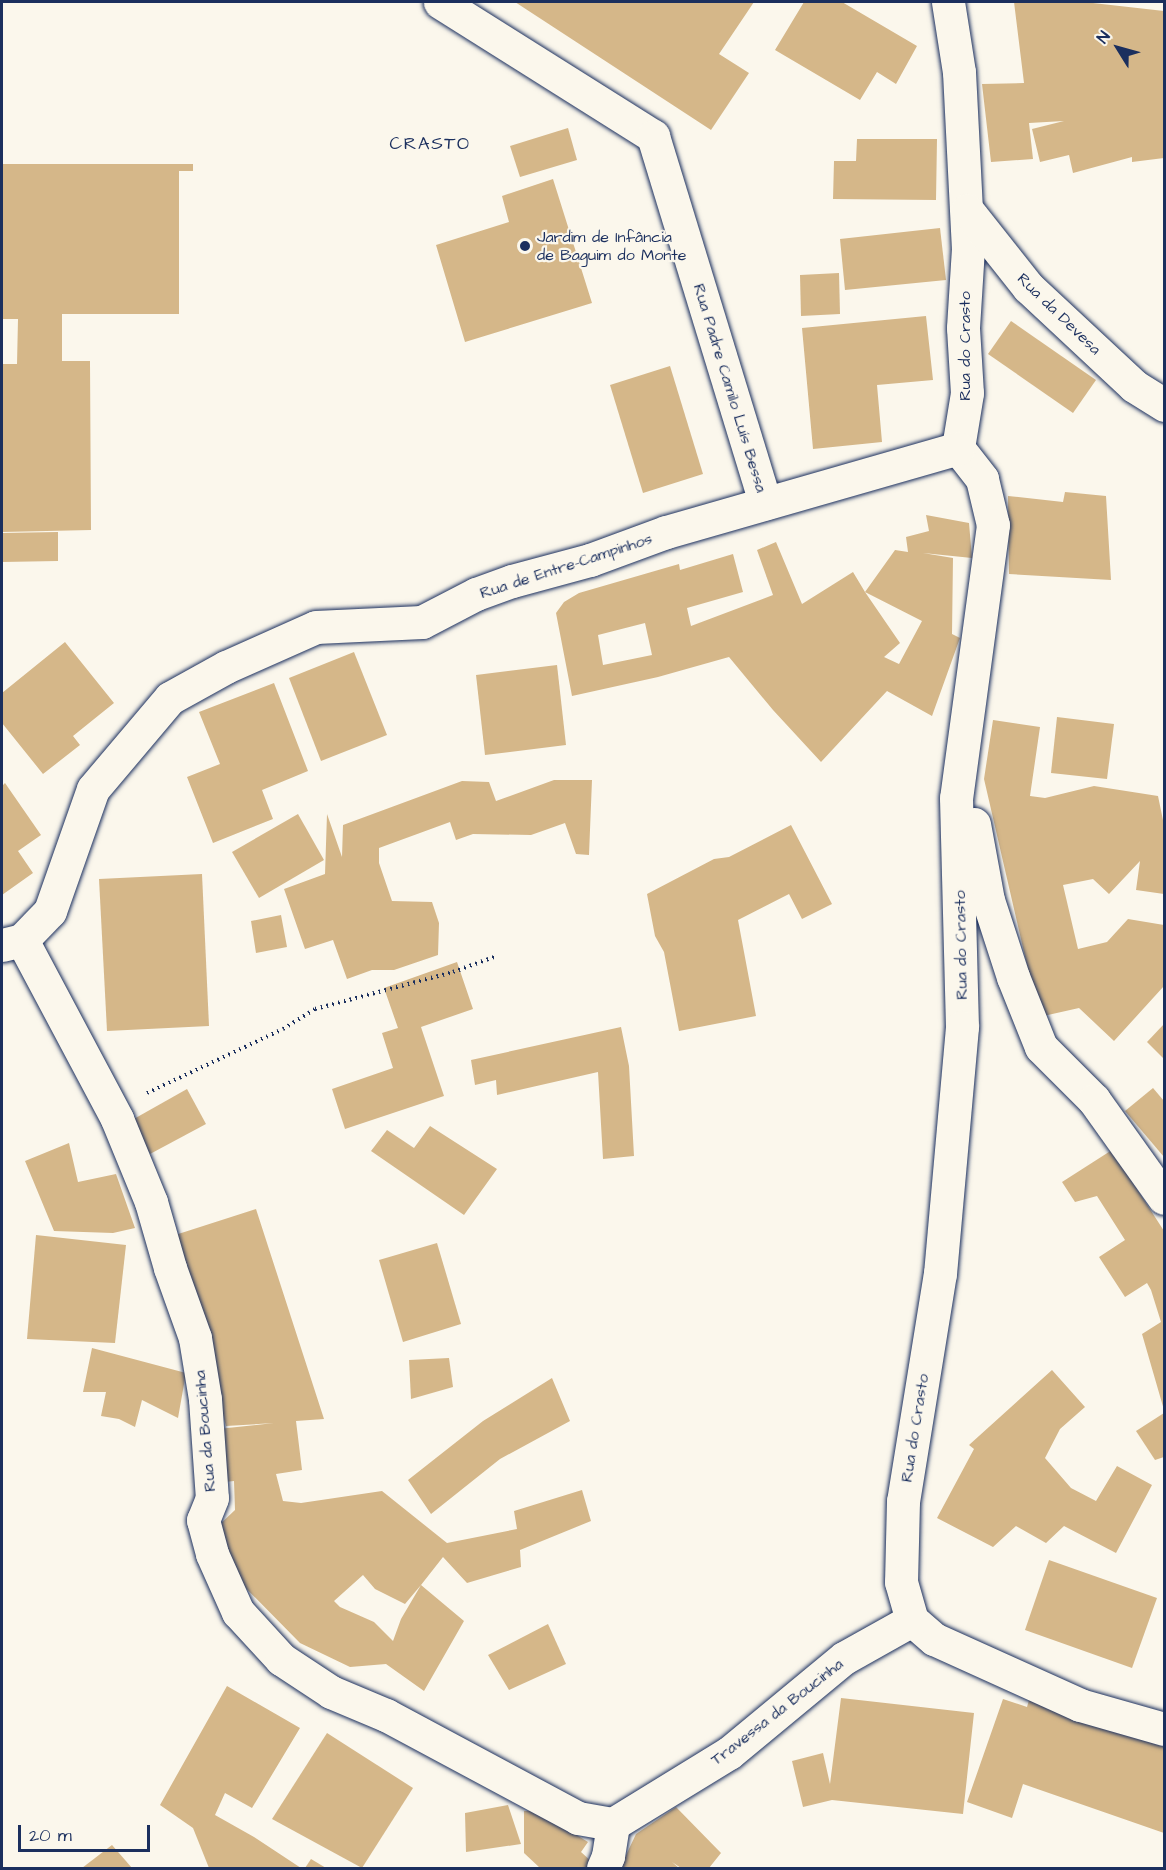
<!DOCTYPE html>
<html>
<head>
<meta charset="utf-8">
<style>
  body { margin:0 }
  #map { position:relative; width:1166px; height:1870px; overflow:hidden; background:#fbf7ec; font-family:"Architects Daughter",sans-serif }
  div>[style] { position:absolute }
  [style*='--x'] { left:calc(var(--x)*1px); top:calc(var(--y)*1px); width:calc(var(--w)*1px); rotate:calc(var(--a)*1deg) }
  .building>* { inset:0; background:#d5b789 }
  .path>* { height:4px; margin-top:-2px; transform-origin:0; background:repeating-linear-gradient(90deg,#1b2f5e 0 1.5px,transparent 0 6px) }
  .roads { filter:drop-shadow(0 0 2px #1b2f5e) drop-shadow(0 0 2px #1b2f5e) }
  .street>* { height:33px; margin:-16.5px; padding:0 16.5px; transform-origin:16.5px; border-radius:16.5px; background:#fbf7ec }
  .dots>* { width:16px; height:16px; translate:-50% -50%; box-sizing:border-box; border:3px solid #fbf7ec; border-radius:50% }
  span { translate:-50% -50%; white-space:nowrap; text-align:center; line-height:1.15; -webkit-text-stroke:4.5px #fbf7ec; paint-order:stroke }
  .poi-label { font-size:16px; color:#1b2f5e }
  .left { translate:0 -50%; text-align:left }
  .street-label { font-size:16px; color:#1b2f5e }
  .neighbourhood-label { font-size:18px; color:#1b2f5e; letter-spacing:1.5px }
  .frame { position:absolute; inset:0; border:3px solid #1b2f5e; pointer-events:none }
  .north { position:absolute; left:1088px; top:18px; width:60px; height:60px; -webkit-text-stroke:4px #fbf7ec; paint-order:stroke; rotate:307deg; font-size:16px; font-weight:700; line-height:24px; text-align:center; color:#1b2f5e }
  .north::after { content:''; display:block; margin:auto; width:21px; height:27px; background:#1b2f5e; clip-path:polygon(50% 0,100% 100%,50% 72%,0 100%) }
  .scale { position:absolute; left:18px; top:1825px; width:132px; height:27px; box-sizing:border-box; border:3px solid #1b2f5e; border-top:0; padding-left:8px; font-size:18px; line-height:21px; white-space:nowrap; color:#1b2f5e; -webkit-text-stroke:4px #fbf7ec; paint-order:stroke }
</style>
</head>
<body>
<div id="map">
  <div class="building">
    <div style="clip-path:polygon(515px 2px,754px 2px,719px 54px,749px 73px,711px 130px)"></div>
    <div style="clip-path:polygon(804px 2px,842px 2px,917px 46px,896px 84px,877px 72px,860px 100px,775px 50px)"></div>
    <div style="clip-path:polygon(1014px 2px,1084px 2px,1164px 11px,1164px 158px,1132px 162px,1132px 157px,1073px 173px,1069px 155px,1040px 162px,1032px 129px,1064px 121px,1029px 123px,1033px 159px,991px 162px,982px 84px,1024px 83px)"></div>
    <div style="clip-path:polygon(568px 128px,577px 160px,520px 177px,510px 146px)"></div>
    <div style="clip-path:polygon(857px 139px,937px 139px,936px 200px,833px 199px,834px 161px,856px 161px)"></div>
    <div style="clip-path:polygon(2px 164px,193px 164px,193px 171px,179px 171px,179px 314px,62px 314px,62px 361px,90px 361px,91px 530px,2px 532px,2px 364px,17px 364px,18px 319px,2px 319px)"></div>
    <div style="clip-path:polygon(553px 179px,592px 303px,465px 342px,436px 245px,509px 222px,502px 196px)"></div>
    <div style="clip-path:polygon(940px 228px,946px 280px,845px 290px,840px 239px)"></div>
    <div style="clip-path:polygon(839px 273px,840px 314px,801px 316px,800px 275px)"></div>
    <div style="clip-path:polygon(926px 316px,933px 380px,877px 385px,882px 442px,813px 449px,802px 328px)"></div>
    <div style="clip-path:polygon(1011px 321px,1096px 380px,1073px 413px,988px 354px)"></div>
    <div style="clip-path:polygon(670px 366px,703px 474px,643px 493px,610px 385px)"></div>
    <div style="clip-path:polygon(1065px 492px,1106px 496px,1111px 580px,1009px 574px,1008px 496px,1063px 502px)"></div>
    <div style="clip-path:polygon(evenodd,926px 515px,969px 523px,972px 558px,923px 553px,953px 558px,952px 634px,960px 638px,932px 716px,887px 691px,821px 762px,773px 710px,729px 657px,658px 677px,572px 696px,556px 613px,564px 602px,579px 593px,679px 564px,680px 570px,733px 554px,743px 592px,687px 608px,691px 626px,773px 595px,757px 550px,776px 542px,802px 604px,853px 572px,865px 592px,895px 550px,908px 552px,906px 537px,929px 531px,926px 515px,865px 592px,922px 621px,899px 664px,884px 657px,900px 643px,865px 592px,926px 515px,645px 623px,652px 655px,603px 665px,598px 635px,645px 623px)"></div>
    <div style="clip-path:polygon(58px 532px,58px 561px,2px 562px,2px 533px)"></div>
    <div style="clip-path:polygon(65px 642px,114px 703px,73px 736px,80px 745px,43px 774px,2px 723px,2px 693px)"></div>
    <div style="clip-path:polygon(354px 652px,387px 735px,321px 761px,289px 678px)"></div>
    <div style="clip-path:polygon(557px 665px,566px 745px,485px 755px,476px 675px)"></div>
    <div style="clip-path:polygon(274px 683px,308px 771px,262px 790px,273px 819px,213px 843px,187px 777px,220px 764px,199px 712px)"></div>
    <div style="clip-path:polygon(1057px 717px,1114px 724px,1107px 779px,1051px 773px)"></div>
    <div style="clip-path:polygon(993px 720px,1040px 727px,1030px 796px,1045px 798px,1094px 786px,1158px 796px,1164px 825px,1164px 894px,1136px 890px,1140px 861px,1109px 894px,1093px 879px,1063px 885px,1078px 949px,1107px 942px,1128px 919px,1164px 925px,1164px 986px,1114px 1041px,1079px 1008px,1039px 1017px,984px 779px)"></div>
    <div style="clip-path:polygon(554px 780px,592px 780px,589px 855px,576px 854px,565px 823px,531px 835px,473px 834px,456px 840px,450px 822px,379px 848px,379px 863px,392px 901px,432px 902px,439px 923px,438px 955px,394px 970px,372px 970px,347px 979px,333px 940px,305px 949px,284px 889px,325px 874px,327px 814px,342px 857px,343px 825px,462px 781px,489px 782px,496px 801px)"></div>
    <div style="clip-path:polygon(5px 783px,41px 835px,18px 851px,33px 873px,2px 895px,2px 786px)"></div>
    <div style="clip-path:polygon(298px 814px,324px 860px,259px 898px,232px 852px)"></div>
    <div style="clip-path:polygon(791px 825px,832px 904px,802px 919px,789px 894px,738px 920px,756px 1016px,679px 1031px,664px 952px,655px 936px,647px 894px,714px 859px,729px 857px)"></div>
    <div style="clip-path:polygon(202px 874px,209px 1026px,107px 1031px,99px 879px)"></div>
    <div style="clip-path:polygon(281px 915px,287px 947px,256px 953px,251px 921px)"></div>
    <div style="clip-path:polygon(457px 962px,473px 1009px,421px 1027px,444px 1096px,345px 1129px,332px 1089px,393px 1068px,382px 1033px,398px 1028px,384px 988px)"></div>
    <div style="clip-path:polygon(1164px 1024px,1164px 1059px,1147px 1042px)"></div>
    <div style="clip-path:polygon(621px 1027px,629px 1066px,634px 1156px,603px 1159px,598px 1072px,497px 1095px,496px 1080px,475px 1085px,471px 1060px)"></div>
    <div style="clip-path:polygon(1153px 1088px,1164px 1101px,1164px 1157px,1125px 1111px)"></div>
    <div style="clip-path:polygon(187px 1089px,206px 1124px,150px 1154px,132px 1120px)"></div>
    <div style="clip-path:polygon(430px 1126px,497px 1169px,464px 1215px,371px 1151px,387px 1130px,414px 1148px)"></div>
    <div style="clip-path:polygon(69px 1143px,78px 1182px,116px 1174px,135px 1228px,113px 1233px,54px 1231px,25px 1161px)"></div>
    <div style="clip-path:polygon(1112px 1150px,1164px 1231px,1164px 1410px,1142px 1334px,1161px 1322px,1151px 1290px,1147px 1283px,1125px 1297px,1099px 1257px,1125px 1240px,1097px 1196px,1075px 1202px,1062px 1182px)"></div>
    <div style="clip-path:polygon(evenodd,256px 1209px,324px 1419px,296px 1421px,302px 1470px,276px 1474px,283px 1501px,301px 1503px,382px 1491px,447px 1543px,517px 1529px,514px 1511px,582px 1490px,591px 1521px,520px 1550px,521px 1567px,467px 1583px,443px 1557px,421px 1585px,464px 1621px,424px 1691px,386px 1664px,350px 1667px,300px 1643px,228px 1570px,215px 1529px,235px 1510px,234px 1481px,225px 1482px,218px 1429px,274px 1423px,226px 1426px,172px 1236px,256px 1209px,363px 1575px,375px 1589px,405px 1604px,421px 1585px,401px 1619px,393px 1641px,374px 1622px,340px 1607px,334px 1601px,363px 1575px)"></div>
    <div style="clip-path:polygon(36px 1235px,126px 1245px,115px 1343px,27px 1339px)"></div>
    <div style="clip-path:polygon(437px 1243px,461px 1324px,403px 1342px,379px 1260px)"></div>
    <div style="clip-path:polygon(92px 1348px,186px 1373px,178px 1418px,142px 1400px,135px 1427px,119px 1419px,101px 1416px,106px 1392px,83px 1392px)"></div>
    <div style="clip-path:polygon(449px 1358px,453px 1387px,411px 1399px,409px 1360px)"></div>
    <div style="clip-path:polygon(1052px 1370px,1085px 1407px,1060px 1429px,1045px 1458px,1071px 1488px,1096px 1501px,1117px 1466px,1152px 1485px,1116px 1553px,1064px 1526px,1046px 1543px,1016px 1526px,993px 1547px,937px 1518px,974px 1449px,969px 1445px)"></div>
    <div style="clip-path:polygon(552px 1378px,570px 1421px,500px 1459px,431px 1514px,408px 1480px,483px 1421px)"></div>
    <div style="clip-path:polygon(1164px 1413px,1164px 1457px,1155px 1460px,1136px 1431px)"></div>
    <div style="clip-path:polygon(1049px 1560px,1157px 1598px,1132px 1668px,1025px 1630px)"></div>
    <div style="clip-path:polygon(548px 1624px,566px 1664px,509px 1690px,488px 1655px)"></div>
    <div style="clip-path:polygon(227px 1686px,300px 1728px,252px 1808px,225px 1793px,215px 1815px,254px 1837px,301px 1868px,209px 1868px,193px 1828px,160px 1805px)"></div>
    <div style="clip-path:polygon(841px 1698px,974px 1713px,963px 1814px,832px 1800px,803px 1807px,792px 1761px,823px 1753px,830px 1784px)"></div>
    <div style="clip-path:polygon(1003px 1699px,1027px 1707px,1029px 1700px,1164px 1747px,1164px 1833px,1023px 1784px,1012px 1818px,967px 1802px)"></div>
    <div style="clip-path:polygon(327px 1733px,413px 1788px,362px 1868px,272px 1819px)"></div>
    <div style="clip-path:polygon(508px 1805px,521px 1844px,466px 1852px,465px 1813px)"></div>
    <div style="clip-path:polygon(676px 1807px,721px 1853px,709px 1868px,681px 1868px,672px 1862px,679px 1868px,620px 1868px,636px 1834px)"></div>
    <div style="clip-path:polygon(524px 1811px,537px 1811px,588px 1842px,581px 1852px,592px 1862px,587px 1868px,540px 1868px,524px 1853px)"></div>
    <div style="clip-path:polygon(112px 1845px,132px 1868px,82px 1868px)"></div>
    <div style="clip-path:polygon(311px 1859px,326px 1868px,305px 1868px)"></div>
  </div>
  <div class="path">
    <div style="--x:147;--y:1093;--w:150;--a:-25.2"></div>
    <div style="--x:283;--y:1029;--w:38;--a:-32"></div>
    <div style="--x:315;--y:1009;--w:143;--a:-15"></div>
    <div style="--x:453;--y:972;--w:44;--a:-20.1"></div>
  </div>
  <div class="roads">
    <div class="street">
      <div style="--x:440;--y:2;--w:252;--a:32.2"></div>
      <div style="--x:653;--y:136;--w:384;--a:73"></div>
      <div style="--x:948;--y:2;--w:71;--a:81.1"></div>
      <div style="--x:959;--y:72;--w:176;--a:87.1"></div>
      <div style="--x:968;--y:248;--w:80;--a:93.6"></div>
      <div style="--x:963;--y:328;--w:65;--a:86.5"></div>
      <div style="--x:967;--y:393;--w:56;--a:99.3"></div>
      <div style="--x:958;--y:448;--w:39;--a:52"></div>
      <div style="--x:982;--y:479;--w:47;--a:76.6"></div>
      <div style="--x:993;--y:525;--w:275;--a:97.7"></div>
      <div style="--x:956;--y:798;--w:229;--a:88.5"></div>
      <div style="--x:962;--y:1027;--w:247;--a:95.1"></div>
      <div style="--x:940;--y:1273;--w:231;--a:99.2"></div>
      <div style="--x:903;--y:1501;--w:81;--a:91.4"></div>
      <div style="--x:901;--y:1582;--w:40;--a:74"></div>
      <div style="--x:912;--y:1620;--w:29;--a:41"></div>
      <div style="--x:934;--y:1639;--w:160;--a:24.3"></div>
      <div style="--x:1080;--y:1705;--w:87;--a:15.9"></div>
      <div style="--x:967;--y:210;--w:98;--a:51.6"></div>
      <div style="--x:1028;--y:287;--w:145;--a:43"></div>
      <div style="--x:1134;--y:386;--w:36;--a:32"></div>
      <div style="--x:974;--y:824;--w:77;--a:79.6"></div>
      <div style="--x:988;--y:900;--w:81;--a:72"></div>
      <div style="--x:1013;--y:977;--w:75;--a:68.2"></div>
      <div style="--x:1041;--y:1047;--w:75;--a:45"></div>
      <div style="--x:1094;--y:1100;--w:120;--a:54.5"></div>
      <div style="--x:22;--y:940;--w:203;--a:62"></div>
      <div style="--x:117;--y:1119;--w:90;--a:67.7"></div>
      <div style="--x:151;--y:1202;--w:69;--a:73.9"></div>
      <div style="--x:170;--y:1268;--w:74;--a:70.3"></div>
      <div style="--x:195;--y:1338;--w:62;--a:80.7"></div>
      <div style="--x:205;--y:1399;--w:99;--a:86"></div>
      <div style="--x:212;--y:1498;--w:24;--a:112"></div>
      <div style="--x:203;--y:1520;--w:35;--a:75"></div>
      <div style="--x:212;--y:1554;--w:64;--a:65.9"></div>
      <div style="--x:238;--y:1612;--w:64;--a:47.5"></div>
      <div style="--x:281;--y:1659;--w:60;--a:33.4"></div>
      <div style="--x:331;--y:1692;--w:60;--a:22.7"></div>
      <div style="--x:386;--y:1715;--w:218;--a:28.2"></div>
      <div style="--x:578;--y:1818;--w:36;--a:10"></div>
      <div style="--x:2;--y:945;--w:21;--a:-14"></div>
      <div style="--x:22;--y:940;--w:40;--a:-46"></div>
      <div style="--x:50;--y:911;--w:129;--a:-70.6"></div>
      <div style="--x:93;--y:789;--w:119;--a:-49.8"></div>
      <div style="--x:170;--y:698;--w:64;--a:-29"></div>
      <div style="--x:226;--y:667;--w:98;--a:-24"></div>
      <div style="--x:316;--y:627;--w:106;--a:-2.7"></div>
      <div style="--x:422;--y:622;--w:61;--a:-27.4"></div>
      <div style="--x:476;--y:594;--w:38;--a:-20"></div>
      <div style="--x:512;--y:581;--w:81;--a:-15.1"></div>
      <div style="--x:590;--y:560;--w:81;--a:-20.2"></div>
      <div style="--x:666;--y:532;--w:304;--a:-16"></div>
      <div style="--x:613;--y:1824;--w:136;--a:-31.5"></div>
      <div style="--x:729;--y:1753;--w:149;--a:-39.6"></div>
      <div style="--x:844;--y:1658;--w:78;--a:-29.2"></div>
      <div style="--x:603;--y:1868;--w:13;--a:-67"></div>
      <div style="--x:608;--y:1856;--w:32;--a:-81"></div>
    </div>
  </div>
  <div class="dots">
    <div style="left:525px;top:246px;background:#1b2f5e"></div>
  </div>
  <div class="poi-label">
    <span class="left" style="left:537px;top:246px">Jardim de Infância<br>de Baguim do Monte</span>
  </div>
  <div class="street-label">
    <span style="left:1059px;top:314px;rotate:44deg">Rua da Devesa</span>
    <span style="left:965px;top:346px;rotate:-90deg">Rua do Crasto</span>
    <span style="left:730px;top:388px;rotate:73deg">Rua Padre Camilo Luís Bessa</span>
    <span style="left:566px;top:566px;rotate:-18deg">Rua de Entre-Campinhos</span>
    <span style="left:961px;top:945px;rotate:-91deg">Rua do Crasto</span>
    <span style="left:915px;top:1428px;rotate:-81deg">Rua do Crasto</span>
    <span style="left:205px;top:1431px;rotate:-95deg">Rua da Boucinha</span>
    <span style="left:777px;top:1712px;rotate:-38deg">Travessa da Boucinha</span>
  </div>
  <div class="neighbourhood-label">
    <span style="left:430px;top:144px">CRASTO</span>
  </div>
  <div class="frame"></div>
  <div class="north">N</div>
  <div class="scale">20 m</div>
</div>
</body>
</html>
